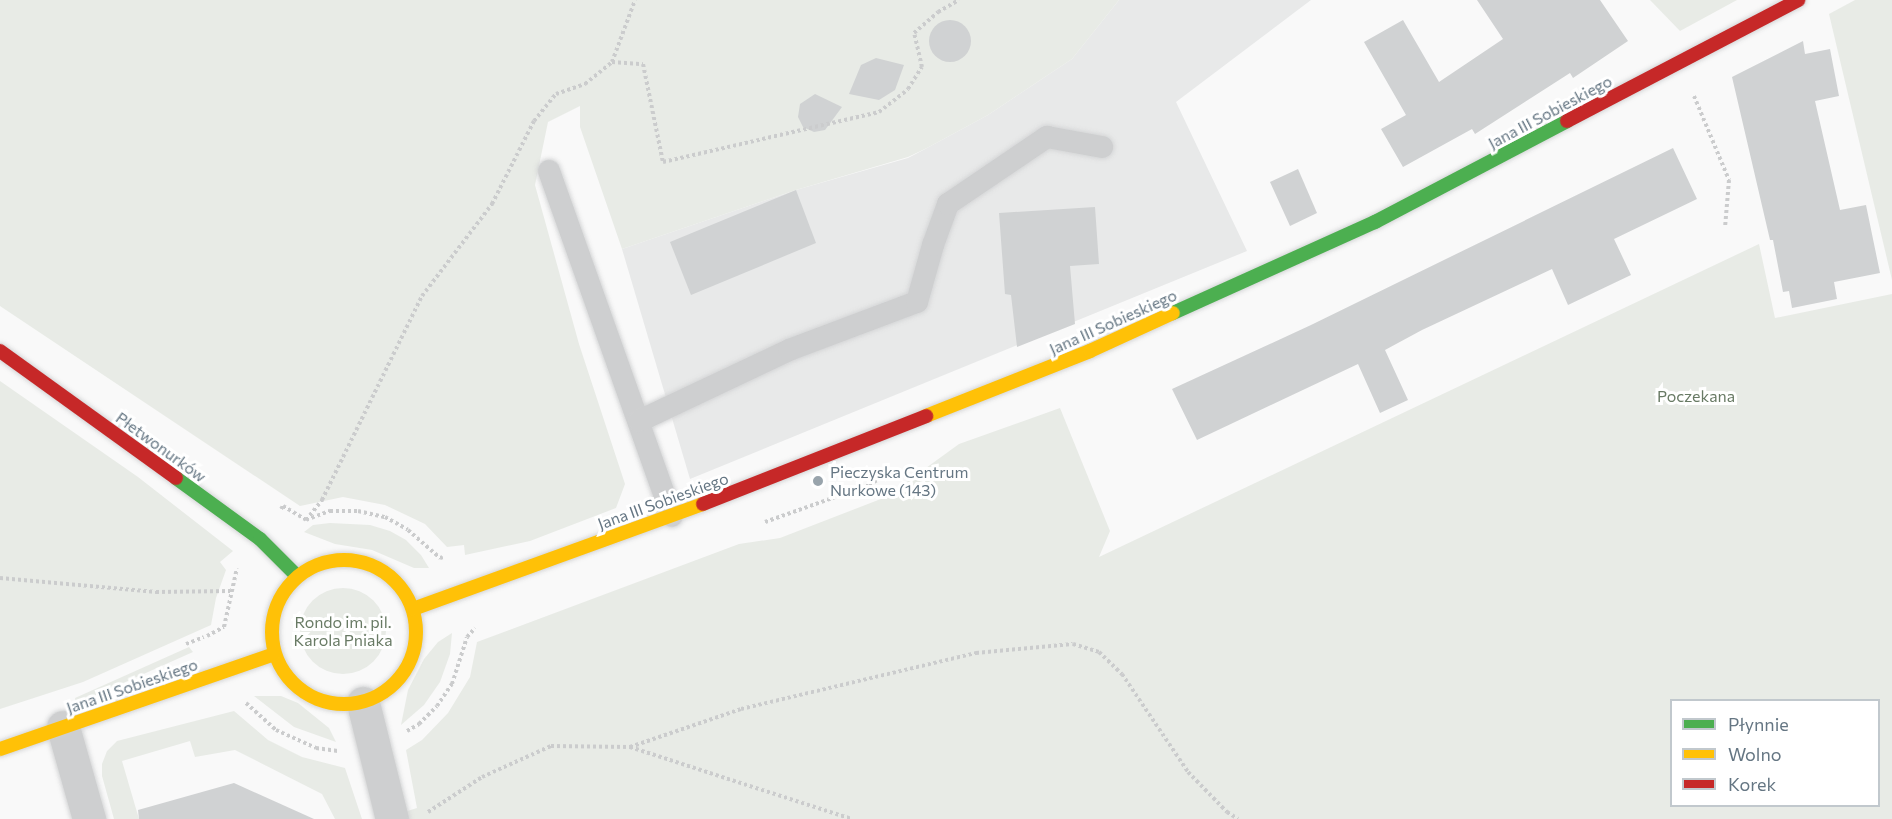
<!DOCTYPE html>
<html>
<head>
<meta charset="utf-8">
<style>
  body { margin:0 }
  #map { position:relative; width:1892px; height:819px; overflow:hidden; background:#f9f9f9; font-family:Commissioner,sans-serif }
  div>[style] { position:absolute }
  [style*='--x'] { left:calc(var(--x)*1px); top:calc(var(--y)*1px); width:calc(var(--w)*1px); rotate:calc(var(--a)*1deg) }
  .built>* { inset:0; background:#e8e9e9 }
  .green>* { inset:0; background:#e8ebe6 }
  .round { border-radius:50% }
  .building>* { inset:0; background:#d0d2d3 }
  .path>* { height:4px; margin-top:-2px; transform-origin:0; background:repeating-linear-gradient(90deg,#cbcccd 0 3px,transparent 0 6px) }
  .roads { filter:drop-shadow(0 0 2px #d5d6d7) drop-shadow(0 0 2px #d5d6d7) }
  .lane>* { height:22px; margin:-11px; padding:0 11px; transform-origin:11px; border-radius:11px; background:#cecfd0 }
  .street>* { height:33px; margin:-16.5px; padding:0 16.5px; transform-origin:16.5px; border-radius:16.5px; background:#cecfd0 }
  .fast>* { height:14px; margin:-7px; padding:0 7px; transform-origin:7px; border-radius:7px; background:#4caf50 }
  .slow>* { height:14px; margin:-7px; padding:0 7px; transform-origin:7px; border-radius:7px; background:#ffc107 }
  .slow>.ring { margin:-7px; padding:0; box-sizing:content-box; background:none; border:14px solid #ffc107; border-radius:50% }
  .jam>* { height:14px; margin:-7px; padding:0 7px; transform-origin:7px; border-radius:7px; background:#c62828 }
  .dots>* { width:16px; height:16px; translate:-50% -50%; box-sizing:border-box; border:3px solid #fff; border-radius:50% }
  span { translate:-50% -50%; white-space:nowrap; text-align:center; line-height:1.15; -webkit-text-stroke:6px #fff; paint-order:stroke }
  .street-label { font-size:16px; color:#657683 }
  .park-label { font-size:16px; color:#687a64 }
  .poi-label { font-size:16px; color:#657683 }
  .left { translate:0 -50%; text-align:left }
  .legend { position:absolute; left:1670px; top:699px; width:210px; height:108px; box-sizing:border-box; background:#fff; border:2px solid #c1c8cd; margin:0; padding:8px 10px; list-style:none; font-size:18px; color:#657683 }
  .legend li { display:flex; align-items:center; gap:12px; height:30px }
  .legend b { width:30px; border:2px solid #c1c8cd }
</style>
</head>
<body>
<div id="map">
  <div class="built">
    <div style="clip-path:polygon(1119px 0,1311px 0,1176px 102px,1247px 251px,690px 479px,622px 249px,796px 190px,908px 158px,927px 148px,988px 115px,1072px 59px)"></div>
  </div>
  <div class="green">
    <div style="clip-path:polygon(0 0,1119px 0,1072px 59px,988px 115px,927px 148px,908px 157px,796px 190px,622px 249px,580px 127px,580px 106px,548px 122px,535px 185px,579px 344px,625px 484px,616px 508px,530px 541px,465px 555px,464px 545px,447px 547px,425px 524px,385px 505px,343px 497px,300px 506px,0 306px)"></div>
    <div style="clip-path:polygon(1650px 0,1737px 0,1680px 31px)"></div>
    <div style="clip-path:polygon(1855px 0,1892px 0,1892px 280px,1829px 14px)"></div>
    <div style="clip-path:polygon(evenodd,1759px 244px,1775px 318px,1892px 294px,1892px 819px,382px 819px,417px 808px,406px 750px,422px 740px,448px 713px,470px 677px,477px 642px,739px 544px,780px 538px,886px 497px,959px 444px,1060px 408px,1110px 531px,1099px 557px,1759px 244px,1672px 700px,1878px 700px,1878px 806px,1672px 806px,1672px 700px)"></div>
    <div style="clip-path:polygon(0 381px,138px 477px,233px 551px,220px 562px,226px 570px,216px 598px,211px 625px,83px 682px,0 709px)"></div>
    <div style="clip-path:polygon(330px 523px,370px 525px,390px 531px,406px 540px,421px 555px,429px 568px,414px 568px,372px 550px,335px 544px,304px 532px,313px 525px)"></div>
    <div class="round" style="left:300px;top:588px;width:86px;height:86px"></div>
    <div style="clip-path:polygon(452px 633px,450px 654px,440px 682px,424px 705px,401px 725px,408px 690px,424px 659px,438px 642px)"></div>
    <div style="clip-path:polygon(189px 647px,193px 652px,76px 704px,75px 698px)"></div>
    <div style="clip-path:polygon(254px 696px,281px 696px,298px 703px,329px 728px,336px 742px,294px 727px)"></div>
    <div style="clip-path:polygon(234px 711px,268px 740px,302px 757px,345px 768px,362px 819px,335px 819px,322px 794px,235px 750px,195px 757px,190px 741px,122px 761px,139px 819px,114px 819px,102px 776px,102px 764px,107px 751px,117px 741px)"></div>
  </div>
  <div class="building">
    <div style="clip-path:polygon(1477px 0,1600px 0,1628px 41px,1573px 78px,1570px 73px,1475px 134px,1472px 129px,1403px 167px,1381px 129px,1406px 115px,1364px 42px,1403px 20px,1439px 82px,1503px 39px)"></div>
    <div class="round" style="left:929px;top:20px;width:42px;height:42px"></div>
    <div style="clip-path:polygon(1803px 41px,1805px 54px,1830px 49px,1839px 96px,1815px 101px,1840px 210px,1866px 205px,1880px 273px,1834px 282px,1837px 299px,1792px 308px,1789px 291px,1783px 292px,1773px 240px,1770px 240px,1732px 77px)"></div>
    <div style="clip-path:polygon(876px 58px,904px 65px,895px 90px,879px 100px,849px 94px,861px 65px)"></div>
    <div style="clip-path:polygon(815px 94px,842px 107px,825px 130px,814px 132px,803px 127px,798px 117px,800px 104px)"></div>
    <div style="clip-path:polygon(1673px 148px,1697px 199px,1614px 239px,1631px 275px,1568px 305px,1552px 269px,1422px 330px,1385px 350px,1408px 400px,1380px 413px,1358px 364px,1197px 440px,1172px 389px,1311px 325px)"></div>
    <div style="clip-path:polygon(1298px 169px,1317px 213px,1290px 226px,1270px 182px)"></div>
    <div style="clip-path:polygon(796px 190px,816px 243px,691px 295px,670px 242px)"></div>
    <div style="clip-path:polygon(1095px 207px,1099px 264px,1070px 266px,1075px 324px,1017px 347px,1011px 295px,1005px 294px,999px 213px)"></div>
    <div style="clip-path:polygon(234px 783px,314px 819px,139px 819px,138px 810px)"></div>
  </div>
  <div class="path">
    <div style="--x:612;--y:62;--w:31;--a:4"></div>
    <div style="--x:643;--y:64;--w:100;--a:78.5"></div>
    <div style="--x:663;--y:162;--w:222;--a:-13"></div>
    <div style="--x:879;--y:112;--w:37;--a:-38"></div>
    <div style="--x:908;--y:89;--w:26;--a:-58"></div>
    <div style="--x:922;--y:67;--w:35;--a:-103"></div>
    <div style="--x:914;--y:33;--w:32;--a:-41"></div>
    <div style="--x:938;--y:12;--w:24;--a:-30"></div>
    <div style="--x:1694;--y:96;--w:91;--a:67.4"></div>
    <div style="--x:1729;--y:180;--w:48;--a:94.8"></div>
    <div style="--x:281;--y:509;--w:4;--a:-56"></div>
    <div style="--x:283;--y:506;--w:27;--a:31"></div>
    <div style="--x:306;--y:520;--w:26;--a:-21"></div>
    <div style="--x:330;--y:511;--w:28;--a:0"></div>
    <div style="--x:358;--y:511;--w:28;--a:13"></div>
    <div style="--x:385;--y:517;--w:26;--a:29"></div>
    <div style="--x:408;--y:530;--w:43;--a:41.2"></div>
    <div style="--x:440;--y:558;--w:3;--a:-18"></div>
    <div style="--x:306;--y:520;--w:26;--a:-51"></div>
    <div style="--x:322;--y:500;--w:227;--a:-63.9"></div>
    <div style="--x:422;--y:296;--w:116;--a:-52.7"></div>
    <div style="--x:492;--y:204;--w:93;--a:-63.2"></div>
    <div style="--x:534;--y:121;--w:35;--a:-51"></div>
    <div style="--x:556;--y:94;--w:31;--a:-19"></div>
    <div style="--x:585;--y:84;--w:35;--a:-39"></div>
    <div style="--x:612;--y:62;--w:66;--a:-69.6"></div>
    <div style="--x:765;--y:522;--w:110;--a:-19.6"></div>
    <div style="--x:869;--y:485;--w:26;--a:-32"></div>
    <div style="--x:0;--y:578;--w:157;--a:5.1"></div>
    <div style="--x:156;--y:592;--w:74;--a:-0.8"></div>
    <div style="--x:207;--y:636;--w:19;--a:-28"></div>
    <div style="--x:224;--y:627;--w:60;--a:-77.6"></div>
    <div style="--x:186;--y:644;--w:19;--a:-21"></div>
    <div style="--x:246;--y:703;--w:40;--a:42"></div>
    <div style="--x:276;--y:730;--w:44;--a:24.2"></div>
    <div style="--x:316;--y:748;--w:22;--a:8"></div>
    <div style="--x:407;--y:731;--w:14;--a:-30"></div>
    <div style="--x:419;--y:724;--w:25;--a:-45"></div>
    <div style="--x:437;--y:706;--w:27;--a:-56"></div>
    <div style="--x:452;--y:684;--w:49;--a:-72.3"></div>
    <div style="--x:467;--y:637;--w:12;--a:-48"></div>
    <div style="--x:630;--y:747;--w:117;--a:-18.9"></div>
    <div style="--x:741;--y:709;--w:242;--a:-13.4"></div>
    <div style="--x:976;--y:653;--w:97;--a:-5.3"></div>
    <div style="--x:1073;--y:644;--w:27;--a:17"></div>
    <div style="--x:1099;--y:652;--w:32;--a:44"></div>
    <div style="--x:1122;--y:674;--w:118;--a:56"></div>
    <div style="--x:1188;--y:772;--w:56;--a:45.7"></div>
    <div style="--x:1227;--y:812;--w:13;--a:32"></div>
    <div style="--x:428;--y:812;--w:64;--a:-32.9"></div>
    <div style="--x:482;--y:777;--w:76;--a:-24.2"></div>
    <div style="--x:551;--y:746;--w:79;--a:0.7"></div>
    <div style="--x:630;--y:747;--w:233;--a:18"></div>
  </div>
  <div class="roads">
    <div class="lane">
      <div style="--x:549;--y:171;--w:366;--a:70.4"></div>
      <div style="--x:639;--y:421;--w:166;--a:-25.3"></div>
      <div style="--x:789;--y:350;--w:137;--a:-20.6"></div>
      <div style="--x:917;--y:302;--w:59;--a:-74.3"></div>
      <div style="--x:933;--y:245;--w:44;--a:-69.9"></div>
      <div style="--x:948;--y:204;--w:120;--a:-34.1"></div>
      <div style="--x:1047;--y:137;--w:56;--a:10.3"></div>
    </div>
    <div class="street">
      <div style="--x:363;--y:703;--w:120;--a:76"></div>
      <div style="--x:63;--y:727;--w:96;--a:74.2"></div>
    </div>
    <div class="fast">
      <div style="--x:1173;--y:313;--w:222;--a:-24.3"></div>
      <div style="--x:1375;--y:222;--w:217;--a:-27.7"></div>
      <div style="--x:176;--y:478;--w:104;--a:36"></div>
      <div style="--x:260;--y:539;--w:52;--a:45"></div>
    </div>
    <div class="slow">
      <div style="--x:926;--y:416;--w:176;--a:-21.6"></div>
      <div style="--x:1090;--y:351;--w:91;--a:-24.6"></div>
      <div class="ring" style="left:272px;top:560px;width:130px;height:130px"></div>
      <div style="--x:413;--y:609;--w:308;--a:-19.9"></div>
      <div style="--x:0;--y:749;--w:290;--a:-19.1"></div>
    </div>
    <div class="jam">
      <div style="--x:1567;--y:121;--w:261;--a:-27.6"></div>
      <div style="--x:0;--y:351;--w:217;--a:35.8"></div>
      <div style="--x:703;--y:504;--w:240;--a:-21.5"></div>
    </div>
  </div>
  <div class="dots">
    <div style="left:818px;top:481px;background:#99a4ac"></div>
  </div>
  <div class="street-label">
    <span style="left:1550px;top:112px;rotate:-28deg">Jana III Sobieskiego</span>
    <span style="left:1113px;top:322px;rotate:-24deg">Jana III Sobieskiego</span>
    <span style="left:161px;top:447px;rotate:36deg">Płetwonurków</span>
    <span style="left:663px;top:501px;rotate:-20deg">Jana III Sobieskiego</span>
    <span style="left:132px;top:686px;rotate:-19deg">Jana III Sobieskiego</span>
  </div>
  <div class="park-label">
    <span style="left:1696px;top:396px">Poczekana</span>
    <span style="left:343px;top:631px">Rondo im. pil.<br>Karola Pniaka</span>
  </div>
  <div class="poi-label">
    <span class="left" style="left:830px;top:481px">Pieczyska Centrum<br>Nurkowe (143)</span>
  </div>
  <ul class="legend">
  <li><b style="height:8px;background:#4caf50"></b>Płynnie</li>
  <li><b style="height:8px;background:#ffc107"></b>Wolno</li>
  <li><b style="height:8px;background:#c62828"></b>Korek</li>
  </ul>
</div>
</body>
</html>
